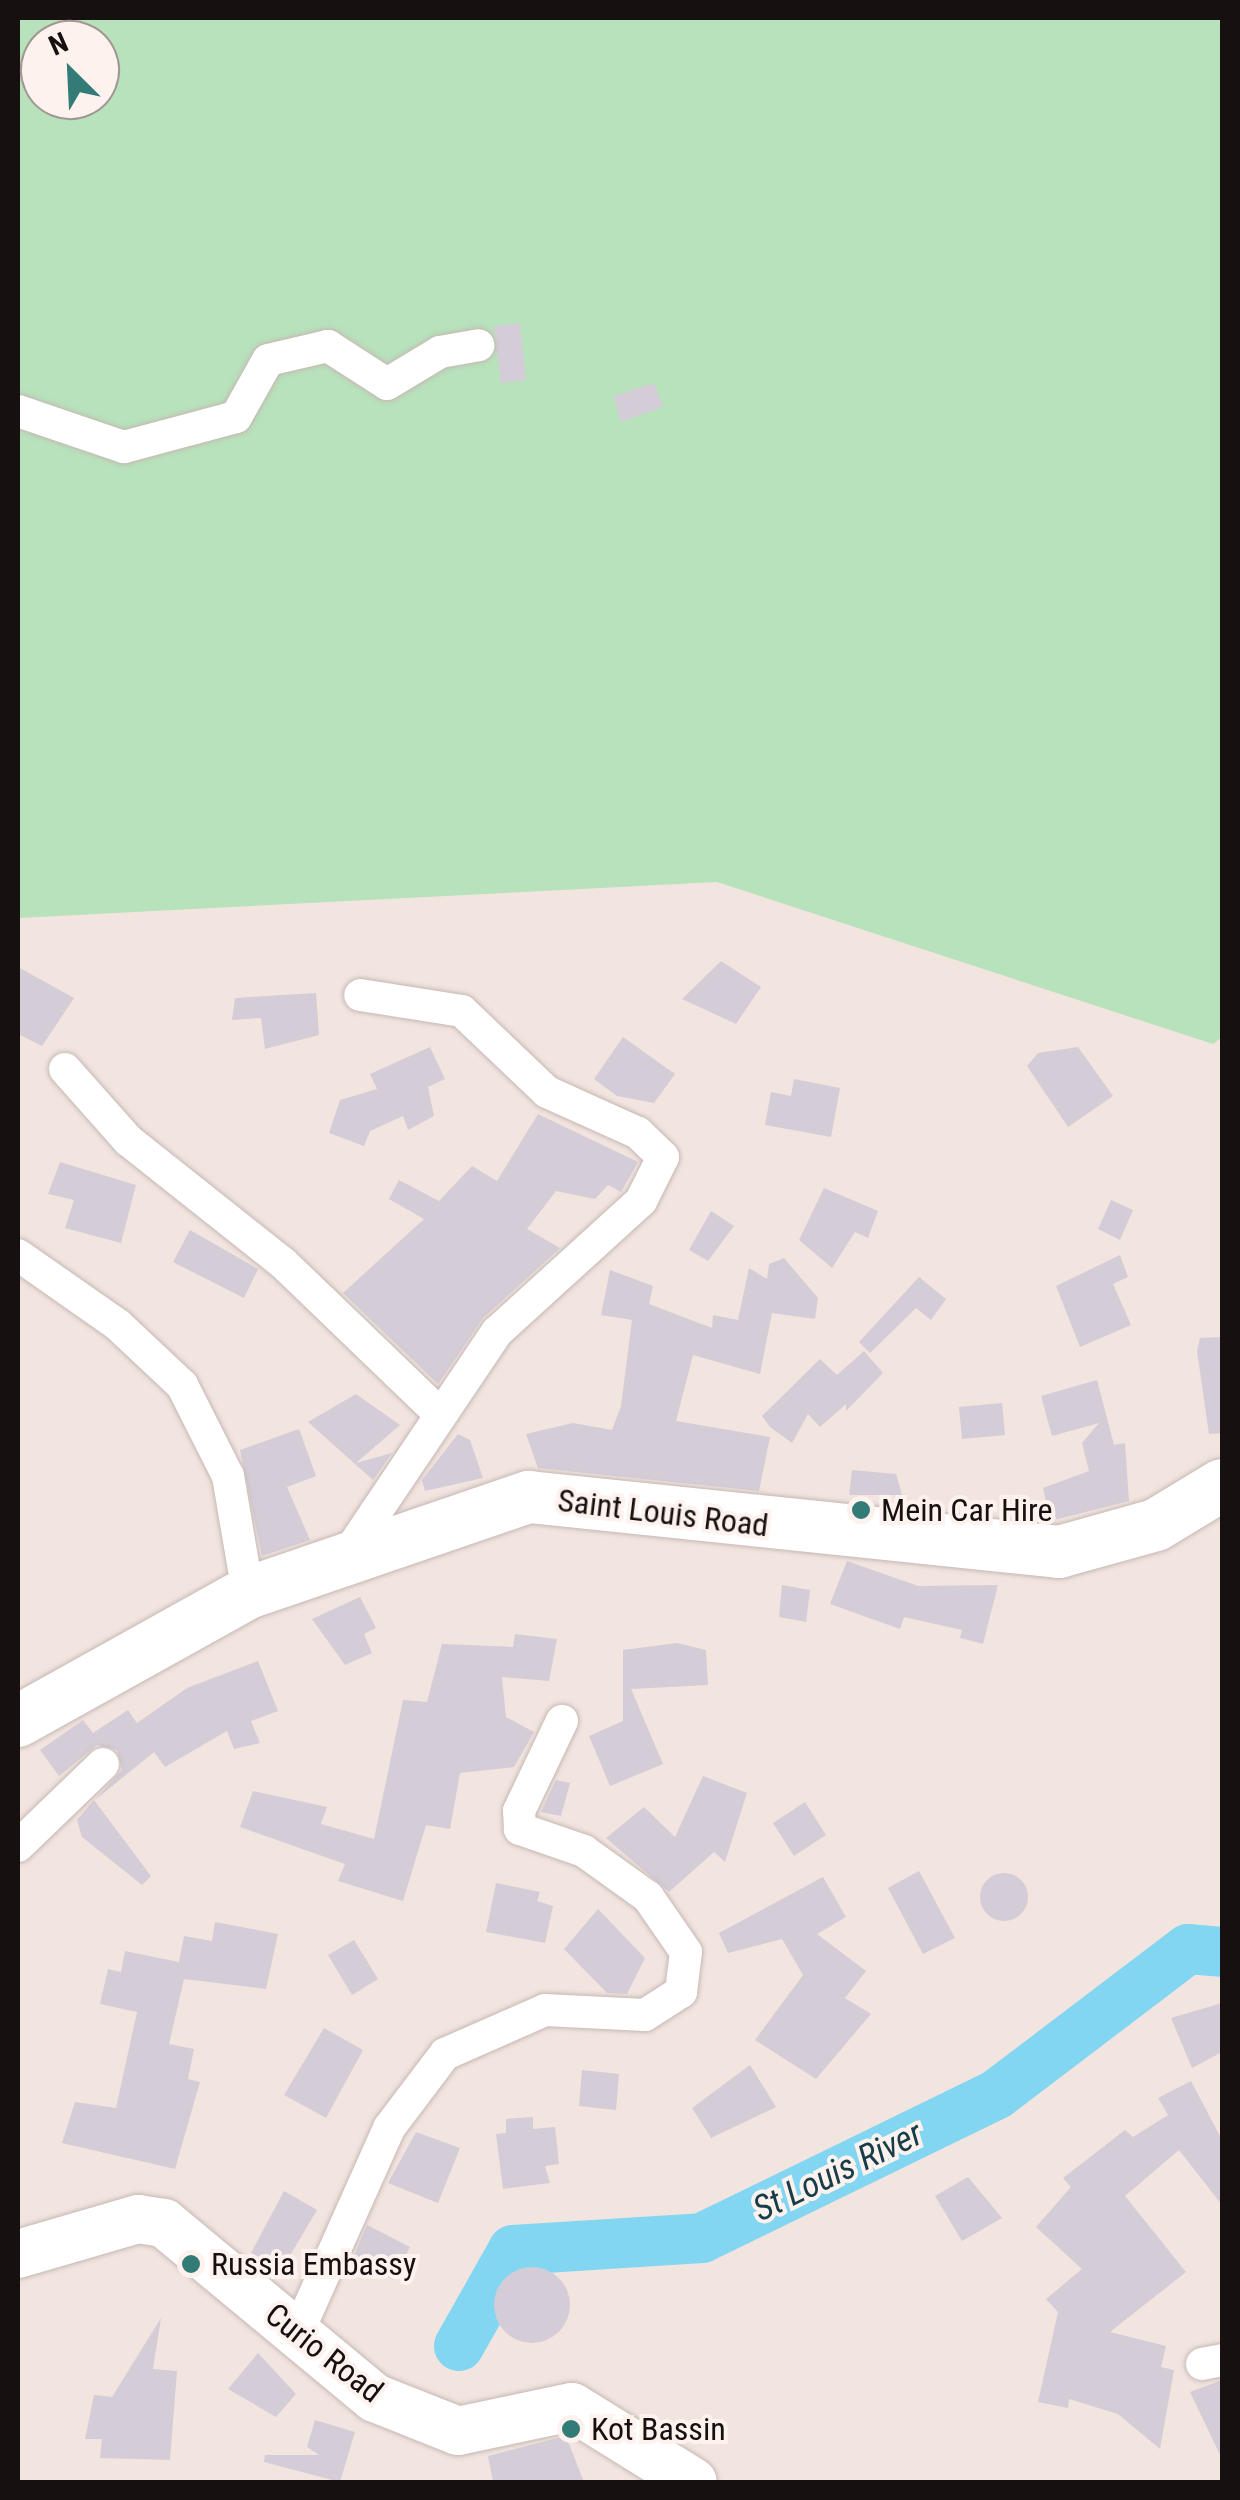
<!DOCTYPE html>
<html>
<head>
<meta charset="utf-8">
<style>
  body { margin:0 }
  #map { position:relative; width:1240px; height:2500px; overflow:hidden; background:#f2e4df; font-family:"Roboto Condensed",sans-serif }
  div>[style] { position:absolute }
  [style*='--x'] { left:calc(var(--x)*1px); top:calc(var(--y)*1px); width:calc(var(--w)*1px); rotate:calc(var(--a)*1deg) }
  .green>* { inset:0; background:#b7e2bb }
  .river>* { height:50px; margin:-25px; padding:0 25px; transform-origin:25px; border-radius:25px; background:#82d6f1 }
  .building>* { inset:0; background:#d4cdd7 }
  .round { border-radius:50% }
  .roads { filter:drop-shadow(0 0 2px #c5b8b3) drop-shadow(0 0 2px #c5b8b3) }
  .minor>* { height:32px; margin:-16px; padding:0 16px; transform-origin:16px; border-radius:16px; background:#fff }
  .secondary>* { height:48px; margin:-24px; padding:0 24px; transform-origin:24px; border-radius:24px; background:#fff }
  .primary>* { height:52px; margin:-26px; padding:0 26px; transform-origin:26px; border-radius:26px; background:#fff }
  .dots>* { width:28px; height:28px; translate:-50% -50%; box-sizing:border-box; border:5px solid #fdf2ee; border-radius:50% }
  span { translate:-50% -50%; white-space:nowrap; text-align:center; line-height:1.15; -webkit-text-stroke:8px #fdf2ee; paint-order:stroke }
  .poi-label { font-size:32px; color:#161110 }
  .left { translate:0 -50%; text-align:left }
  .street-label { font-size:32px; color:#161110 }
  .water-label { font-size:35px; color:#163d48; font-style:italic }
  .frame { position:absolute; inset:0; border:20px solid #161110; pointer-events:none }
  .north { position:absolute; left:20px; top:20px; width:100px; height:100px; box-sizing:border-box; background:#fdf2ee; border:2px solid #a19895; border-radius:50%; rotate:336deg; font-size:28px; font-weight:700; line-height:40px; text-align:center; color:#161110 }
  .north::after { content:''; display:block; margin:auto; width:35px; height:45px; background:#327b76; clip-path:polygon(50% 0,100% 100%,50% 72%,0 100%) }
</style>
</head>
<body>
<div id="map">
  <div class="green">
    <div style="clip-path:polygon(evenodd,18px 18px,1222px 18px,1222px 1037px,1213px 1044px,717px 882px,18px 918px,18px 18px,40px 40px,100px 40px,100px 100px,40px 100px,40px 40px)"></div>
  </div>
  <div class="river">
    <div style="--x:459;--y:2346;--w:110;--a:-60.6"></div>
    <div style="--x:513;--y:2250;--w:189;--a:-3.6"></div>
    <div style="--x:702;--y:2238;--w:328;--a:-26"></div>
    <div style="--x:997;--y:2094;--w:240;--a:-37.2"></div>
    <div style="--x:1188;--y:1949;--w:34;--a:5"></div>
  </div>
  <div class="building">
    <div style="clip-path:polygon(520px 323px,526px 380px,501px 383px,494px 326px)"></div>
    <div style="clip-path:polygon(654px 383px,663px 407px,621px 422px,613px 396px)"></div>
    <div style="clip-path:polygon(721px 961px,761px 987px,736px 1024px,682px 999px)"></div>
    <div style="clip-path:polygon(18px 967px,74px 998px,42px 1046px,18px 1034px)"></div>
    <div style="clip-path:polygon(316px 993px,319px 1035px,265px 1049px,261px 1018px,232px 1020px,235px 998px)"></div>
    <div style="clip-path:polygon(623px 1037px,675px 1074px,654px 1103px,617px 1096px,594px 1079px)"></div>
    <div style="clip-path:polygon(430px 1047px,445px 1079px,428px 1087px,434px 1116px,408px 1130px,403px 1116px,370px 1131px,364px 1146px,329px 1133px,340px 1100px,377px 1089px,370px 1074px)"></div>
    <div style="clip-path:polygon(1078px 1047px,1113px 1096px,1068px 1127px,1027px 1066px,1038px 1053px)"></div>
    <div style="clip-path:polygon(794px 1079px,840px 1088px,831px 1137px,765px 1125px,771px 1092px,791px 1096px)"></div>
    <div style="clip-path:polygon(538px 1114px,638px 1162px,621px 1192px,608px 1185px,595px 1199px,556px 1191px,527px 1229px,560px 1248px,483px 1318px,438px 1384px,343px 1293px,424px 1219px,389px 1199px,399px 1180px,439px 1201px,472px 1166px,497px 1181px)"></div>
    <div style="clip-path:polygon(60px 1162px,136px 1185px,121px 1243px,65px 1228px,74px 1200px,48px 1194px)"></div>
    <div style="clip-path:polygon(824px 1188px,878px 1211px,868px 1238px,855px 1232px,832px 1268px,799px 1240px)"></div>
    <div style="clip-path:polygon(1111px 1200px,1133px 1210px,1120px 1240px,1098px 1229px)"></div>
    <div style="clip-path:polygon(711px 1211px,734px 1226px,708px 1261px,689px 1250px)"></div>
    <div style="clip-path:polygon(190px 1230px,258px 1269px,244px 1298px,173px 1262px)"></div>
    <div style="clip-path:polygon(1120px 1255px,1128px 1277px,1113px 1284px,1131px 1325px,1080px 1347px,1056px 1286px)"></div>
    <div style="clip-path:polygon(784px 1258px,818px 1298px,815px 1319px,772px 1313px,760px 1374px,693px 1355px,676px 1421px,770px 1437px,759px 1491px,538px 1468px,526px 1434px,573px 1423px,612px 1430px,621px 1406px,632px 1320px,601px 1315px,610px 1270px,653px 1286px,649px 1304px,712px 1328px,713px 1315px,738px 1320px,749px 1268px,767px 1279px,769px 1264px)"></div>
    <div style="clip-path:polygon(919px 1277px,946px 1299px,931px 1320px,916px 1308px,870px 1353px,859px 1342px)"></div>
    <div style="clip-path:polygon(1222px 1337px,1222px 1433px,1209px 1434px,1197px 1351px,1200px 1338px)"></div>
    <div style="clip-path:polygon(864px 1351px,883px 1373px,846px 1411px,846px 1404px,820px 1427px,808px 1414px,792px 1443px,770px 1427px,762px 1416px,820px 1359px,837px 1375px)"></div>
    <div style="clip-path:polygon(1097px 1380px,1114px 1445px,1125px 1443px,1129px 1501px,1050px 1521px,1043px 1488px,1089px 1471px,1082px 1443px,1099px 1423px,1052px 1436px,1041px 1396px)"></div>
    <div style="clip-path:polygon(356px 1394px,400px 1425px,356px 1463px,392px 1453px,373px 1480px,308px 1422px)"></div>
    <div style="clip-path:polygon(1002px 1403px,1005px 1435px,962px 1439px,959px 1407px)"></div>
    <div style="clip-path:polygon(299px 1429px,316px 1476px,287px 1487px,310px 1540px,262px 1556px,240px 1450px)"></div>
    <div style="clip-path:polygon(458px 1434px,470px 1440px,483px 1478px,425px 1491px,422px 1480px)"></div>
    <div style="clip-path:polygon(852px 1470px,896px 1474px,902px 1495px,849px 1495px)"></div>
    <div style="clip-path:polygon(847px 1561px,918px 1586px,998px 1585px,983px 1644px,960px 1638px,962px 1630px,904px 1617px,900px 1629px,830px 1604px)"></div>
    <div style="clip-path:polygon(782px 1585px,810px 1590px,806px 1622px,779px 1617px)"></div>
    <div style="clip-path:polygon(360px 1597px,376px 1628px,364px 1634px,372px 1653px,345px 1665px,312px 1619px)"></div>
    <div style="clip-path:polygon(515px 1634px,557px 1639px,549px 1681px,502px 1677px,506px 1717px,534px 1732px,514px 1767px,460px 1773px,450px 1829px,426px 1825px,403px 1901px,338px 1881px,345px 1864px,240px 1827px,253px 1791px,327px 1807px,321px 1824px,374px 1839px,403px 1700px,427px 1702px,442px 1644px,513px 1647px)"></div>
    <div style="clip-path:polygon(677px 1643px,706px 1650px,708px 1685px,631px 1689px,663px 1764px,610px 1786px,589px 1736px,623px 1721px,623px 1650px)"></div>
    <div style="clip-path:polygon(258px 1661px,278px 1711px,251px 1721px,260px 1743px,234px 1749px,227px 1731px,165px 1767px,154px 1752px,95px 1800px,122px 1770px,117px 1750px,97px 1745px,59px 1776px,40px 1750px,83px 1720px,93px 1733px,128px 1710px,137px 1723px,187px 1688px)"></div>
    <div style="clip-path:polygon(703px 1776px,747px 1793px,725px 1862px,714px 1852px,669px 1892px,606px 1838px,644px 1807px,675px 1837px)"></div>
    <div style="clip-path:polygon(556px 1780px,570px 1783px,561px 1816px,541px 1812px)"></div>
    <div style="clip-path:polygon(94px 1800px,151px 1876px,142px 1885px,82px 1837px,77px 1820px)"></div>
    <div style="clip-path:polygon(805px 1802px,826px 1835px,794px 1856px,773px 1823px)"></div>
    <div style="clip-path:polygon(919px 1871px,955px 1938px,923px 1954px,888px 1888px)"></div>
    <div class="round" style="left:980px;top:1873px;width:48px;height:48px"></div>
    <div style="clip-path:polygon(823px 1877px,846px 1917px,817px 1934px,866px 1971px,845px 1998px,871px 2014px,816px 2079px,755px 2040px,803px 1975px,782px 1939px,728px 1953px,719px 1933px)"></div>
    <div style="clip-path:polygon(496px 1883px,540px 1892px,537px 1901px,553px 1906px,545px 1943px,486px 1932px)"></div>
    <div style="clip-path:polygon(598px 1909px,645px 1958px,627px 1994px,607px 1993px,564px 1949px)"></div>
    <div style="clip-path:polygon(215px 1922px,278px 1934px,266px 1989px,184px 1979px,169px 2044px,194px 2049px,188px 2079px,200px 2082px,175px 2169px,62px 2143px,75px 2102px,116px 2108px,137px 2012px,100px 2004px,108px 1969px,121px 1972px,125px 1951px,179px 1962px,184px 1936px,212px 1941px)"></div>
    <div style="clip-path:polygon(354px 1940px,378px 1979px,352px 1995px,328px 1955px)"></div>
    <div style="clip-path:polygon(1222px 2003px,1222px 2052px,1192px 2068px,1171px 2018px)"></div>
    <div style="clip-path:polygon(324px 2028px,363px 2050px,326px 2118px,284px 2095px)"></div>
    <div style="clip-path:polygon(750px 2065px,776px 2107px,711px 2138px,692px 2108px)"></div>
    <div style="clip-path:polygon(582px 2070px,619px 2074px,616px 2110px,579px 2106px)"></div>
    <div style="clip-path:polygon(1191px 2081px,1222px 2140px,1222px 2205px,1179px 2150px,1125px 2196px,1186px 2272px,1110px 2332px,1166px 2346px,1161px 2367px,1174px 2370px,1160px 2449px,1118px 2414px,1069px 2399px,1068px 2408px,1038px 2402px,1058px 2312px,1046px 2299px,1082px 2269px,1036px 2227px,1071px 2187px,1063px 2178px,1125px 2130px,1133px 2137px,1168px 2115px,1158px 2098px)"></div>
    <div style="clip-path:polygon(533px 2117px,533px 2129px,555px 2127px,559px 2164px,545px 2166px,550px 2183px,503px 2189px,496px 2134px,506px 2133px,506px 2119px)"></div>
    <div style="clip-path:polygon(416px 2132px,460px 2148px,438px 2203px,388px 2183px)"></div>
    <div style="clip-path:polygon(968px 2177px,1002px 2218px,962px 2241px,935px 2196px)"></div>
    <div style="clip-path:polygon(284px 2191px,317px 2210px,282px 2269px,251px 2253px)"></div>
    <div style="clip-path:polygon(367px 2225px,410px 2247px,393px 2280px,353px 2258px)"></div>
    <div class="round" style="left:494px;top:2267px;width:76px;height:76px"></div>
    <div style="clip-path:polygon(161px 2318px,153px 2369px,177px 2371px,170px 2460px,100px 2458px,102px 2439px,85px 2439px,94px 2395px,112px 2397px)"></div>
    <div style="clip-path:polygon(258px 2353px,296px 2394px,276px 2417px,228px 2389px)"></div>
    <div style="clip-path:polygon(1222px 2380px,1222px 2459px,1190px 2392px)"></div>
    <div style="clip-path:polygon(315px 2420px,355px 2432px,340px 2482px,264px 2462px,265px 2455px,319px 2455px,307px 2447px)"></div>
    <div style="clip-path:polygon(566px 2436px,584px 2482px,493px 2482px,488px 2456px)"></div>
  </div>
  <div class="roads">
    <div class="minor">
      <div style="--x:18;--y:411;--w:112;--a:18.8"></div>
      <div style="--x:124;--y:447;--w:116;--a:-15"></div>
      <div style="--x:236;--y:417;--w:65;--a:-60.7"></div>
      <div style="--x:268;--y:360;--w:62;--a:-13.1"></div>
      <div style="--x:328;--y:346;--w:70;--a:32.8"></div>
      <div style="--x:387;--y:384;--w:62;--a:-31.1"></div>
      <div style="--x:440;--y:352;--w:39;--a:-10"></div>
      <div style="--x:65;--y:1069;--w:96;--a:48.4"></div>
      <div style="--x:129;--y:1141;--w:196;--a:38.4"></div>
      <div style="--x:283;--y:1263;--w:216;--a:43.9"></div>
      <div style="--x:18;--y:1255;--w:122;--a:35"></div>
      <div style="--x:118;--y:1325;--w:88;--a:43.2"></div>
      <div style="--x:182;--y:1385;--w:102;--a:63.2"></div>
      <div style="--x:228;--y:1476;--w:119;--a:80.3"></div>
      <div style="--x:347;--y:1555;--w:269;--a:-56.1"></div>
      <div style="--x:497;--y:1332;--w:195;--a:-42.3"></div>
      <div style="--x:641;--y:1201;--w:49;--a:-63.4"></div>
      <div style="--x:663;--y:1157;--w:35;--a:-136"></div>
      <div style="--x:638;--y:1133;--w:100;--a:-155.7"></div>
      <div style="--x:547;--y:1092;--w:117;--a:-136.4"></div>
      <div style="--x:462;--y:1011;--w:103;--a:-171.1"></div>
      <div style="--x:18;--y:1846;--w:118;--a:-44"></div>
      <div style="--x:297;--y:2334;--w:226;--a:-65.9"></div>
      <div style="--x:389;--y:2128;--w:93;--a:-52.9"></div>
      <div style="--x:445;--y:2054;--w:109;--a:-23.7"></div>
      <div style="--x:545;--y:2010;--w:100;--a:2.9"></div>
      <div style="--x:645;--y:2015;--w:43;--a:-32.6"></div>
      <div style="--x:681;--y:1992;--w:40;--a:-82.9"></div>
      <div style="--x:686;--y:1952;--w:67;--a:-124.6"></div>
      <div style="--x:648;--y:1897;--w:79;--a:-144.3"></div>
      <div style="--x:584;--y:1851;--w:68;--a:-161"></div>
      <div style="--x:520;--y:1829;--w:18;--a:-93"></div>
      <div style="--x:519;--y:1811;--w:100;--a:-64.5"></div>
      <div style="--x:1202;--y:2364;--w:20;--a:-11"></div>
    </div>
    <div class="secondary">
      <div style="--x:18;--y:2254;--w:125;--a:-16.3"></div>
      <div style="--x:138;--y:2219;--w:26;--a:9"></div>
      <div style="--x:164;--y:2223;--w:274;--a:39.7"></div>
      <div style="--x:375;--y:2398;--w:89;--a:21.7"></div>
      <div style="--x:458;--y:2431;--w:116;--a:-11.9"></div>
      <div style="--x:572;--y:2407;--w:142;--a:31.8"></div>
    </div>
    <div class="primary">
      <div style="--x:18;--y:1721;--w:263;--a:-29.1"></div>
      <div style="--x:248;--y:1593;--w:297;--a:-18.9"></div>
      <div style="--x:529;--y:1497;--w:533;--a:5.92"></div>
      <div style="--x:1059;--y:1552;--w:101;--a:-15.6"></div>
      <div style="--x:1156;--y:1525;--w:77;--a:-31.2"></div>
    </div>
  </div>
  <div class="dots">
    <div style="left:861px;top:1510px;background:#327b76"></div>
    <div style="left:191px;top:2264px;background:#327b76"></div>
    <div style="left:571px;top:2429px;background:#327b76"></div>
  </div>
  <div class="poi-label">
    <span class="left" style="left:881px;top:1510px">Mein Car Hire</span>
    <span class="left" style="left:211px;top:2264px">Russia Embassy</span>
    <span class="left" style="left:591px;top:2429px">Kot Bassin</span>
  </div>
  <div class="street-label">
    <span style="left:663px;top:1513px;rotate:7deg">Saint Louis Road</span>
    <span style="left:324px;top:2353px;rotate:38deg">Curio Road</span>
  </div>
  <div class="water-label">
    <span style="left:838px;top:2172px;rotate:-26deg">St Louis River</span>
  </div>
  <div class="frame"></div>
  <div class="north">N</div>
</div>
</body>
</html>
